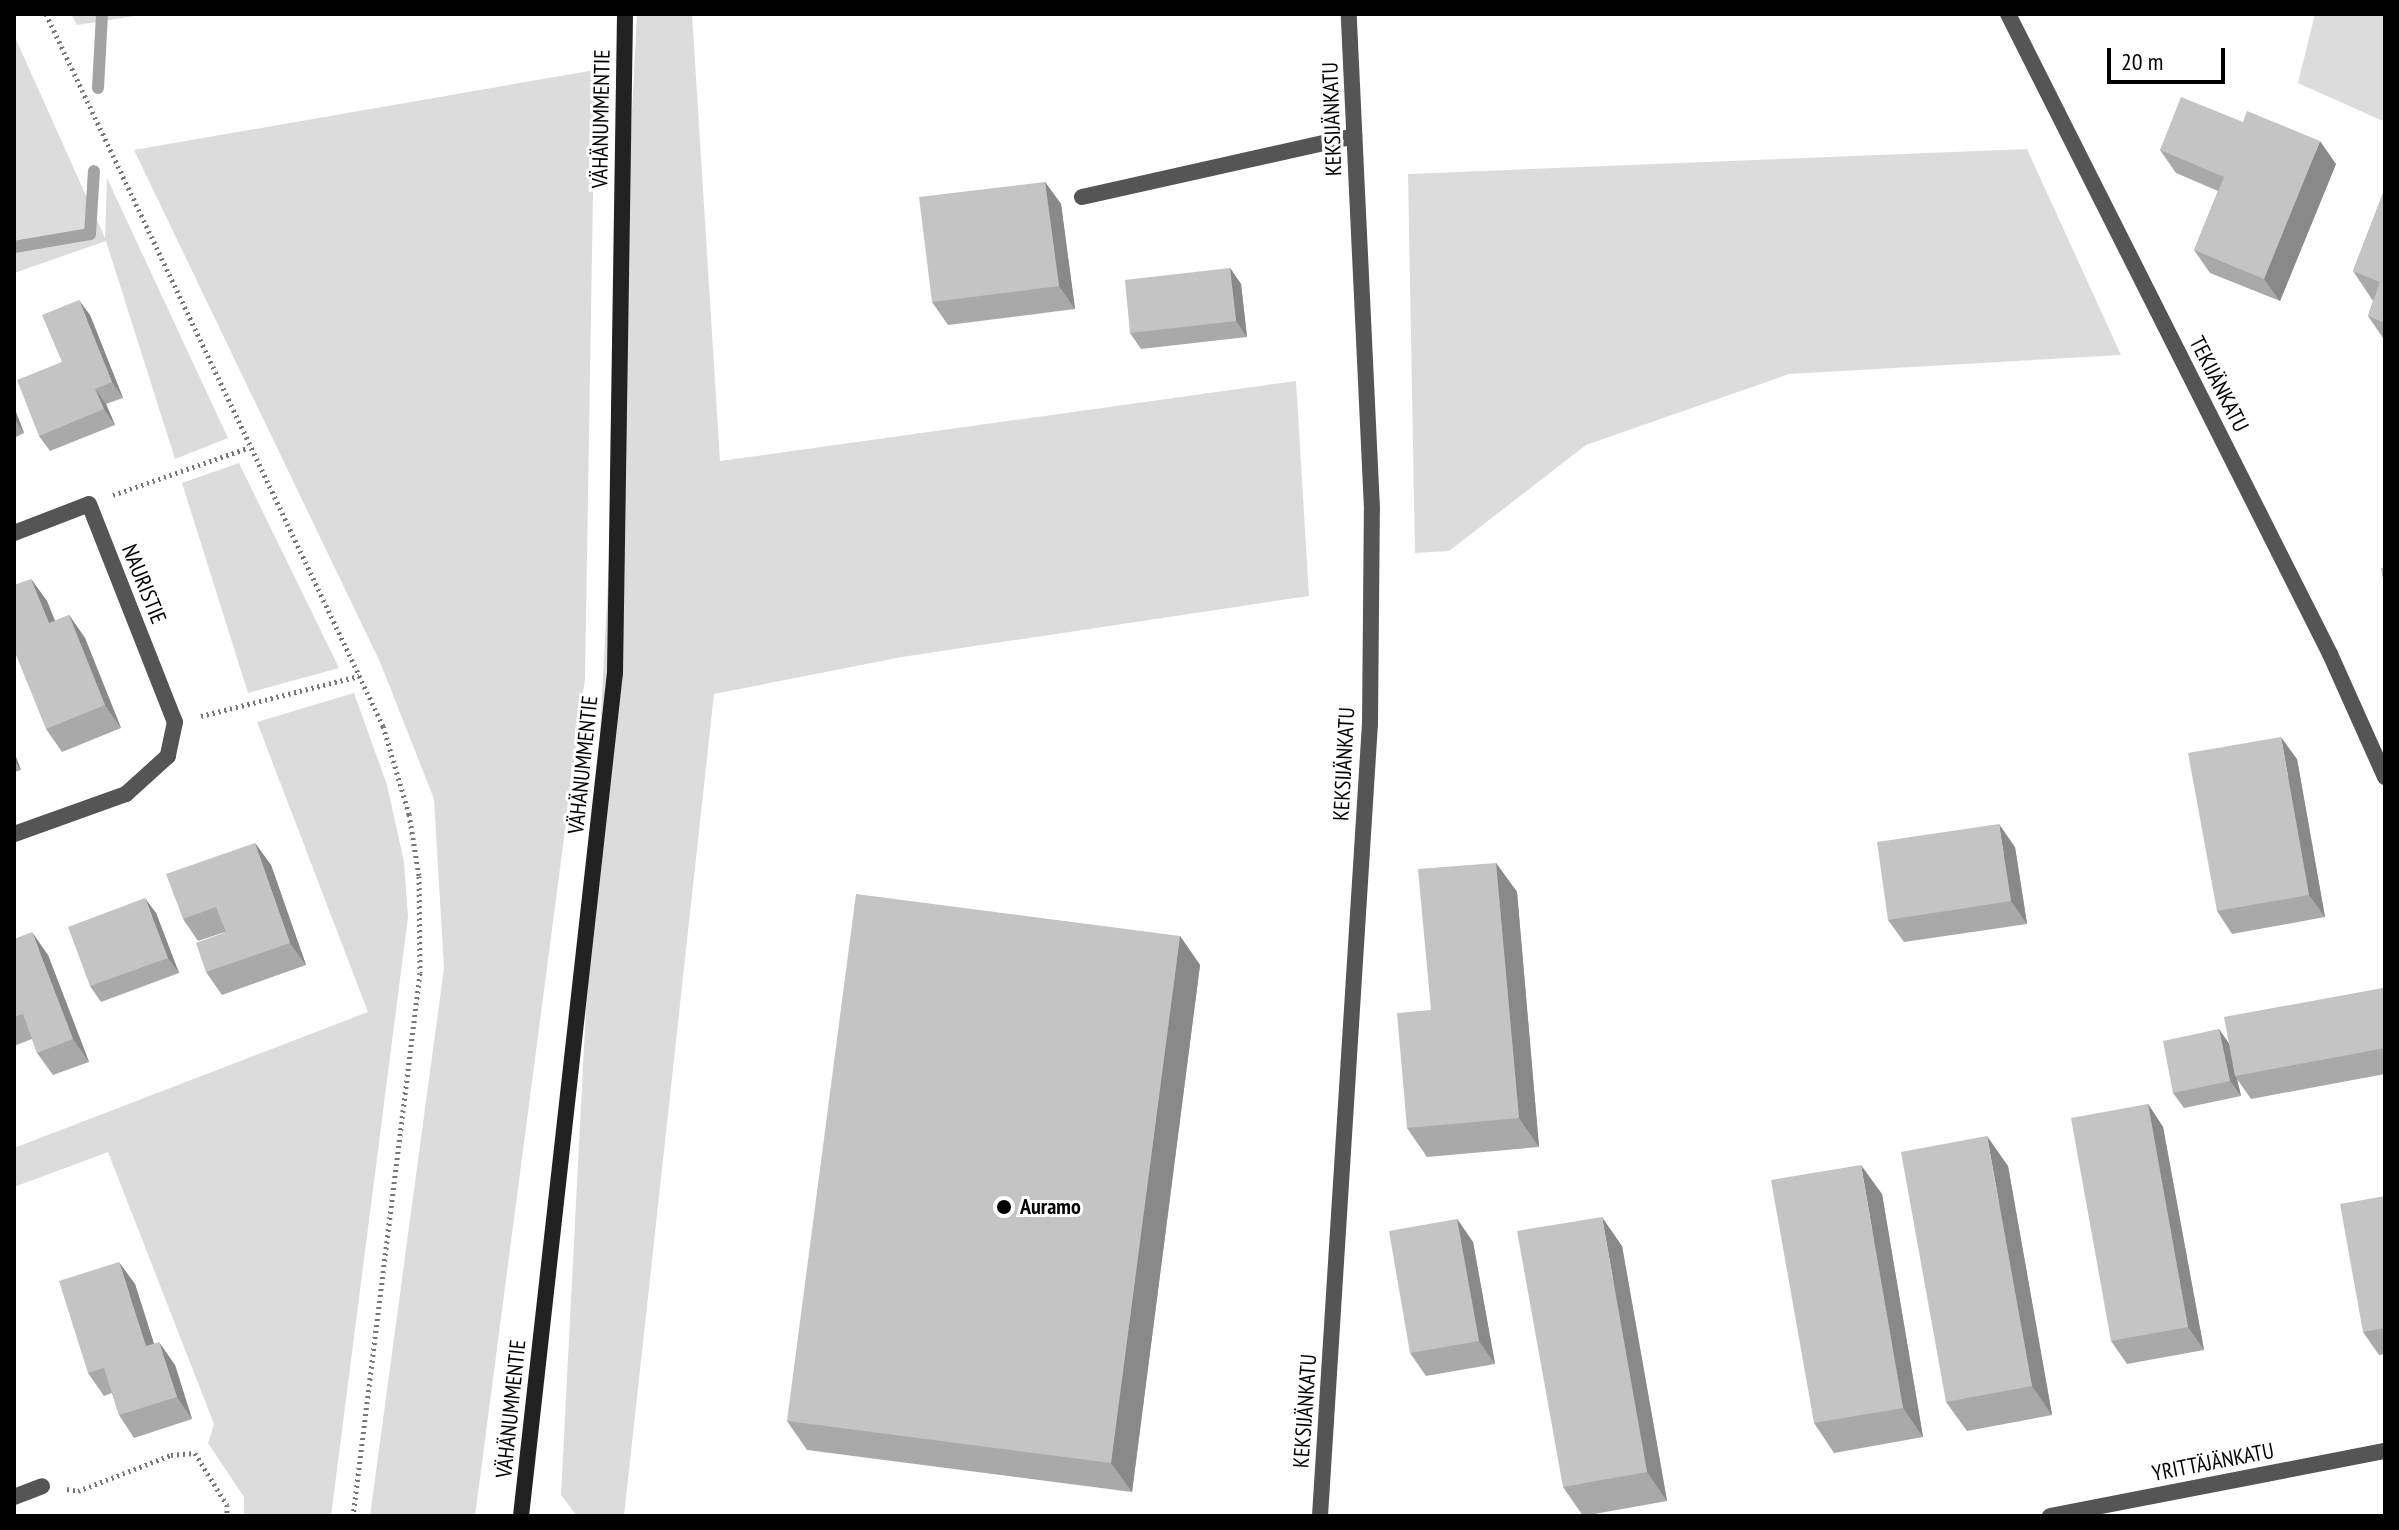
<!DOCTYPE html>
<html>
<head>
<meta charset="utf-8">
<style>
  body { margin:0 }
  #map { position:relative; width:2399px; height:1530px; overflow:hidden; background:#fff; font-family:"PT Sans Narrow",sans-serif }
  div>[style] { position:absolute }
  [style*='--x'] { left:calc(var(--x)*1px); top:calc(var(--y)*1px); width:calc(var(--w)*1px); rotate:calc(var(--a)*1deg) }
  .green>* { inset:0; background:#dcdcdc }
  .stream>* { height:12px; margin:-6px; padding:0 6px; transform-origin:6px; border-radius:6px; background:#a3a3a3 }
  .path>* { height:5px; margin-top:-2.5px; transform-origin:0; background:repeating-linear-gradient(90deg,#777 0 2px,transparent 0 6px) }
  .service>* { height:16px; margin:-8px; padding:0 8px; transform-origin:8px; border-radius:8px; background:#555 }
  .minor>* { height:16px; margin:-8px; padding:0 8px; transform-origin:8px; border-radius:8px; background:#555 }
  .secondary>* { height:16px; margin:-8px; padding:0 8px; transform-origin:8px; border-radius:8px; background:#222 }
  .wall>* { inset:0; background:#a9a9a9 }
  .shaded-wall>* { inset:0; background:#898989 }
  .building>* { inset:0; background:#c4c4c4 }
  .dots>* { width:22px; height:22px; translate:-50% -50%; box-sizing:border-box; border:4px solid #fff; border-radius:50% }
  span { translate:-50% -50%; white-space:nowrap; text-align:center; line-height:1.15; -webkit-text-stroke:6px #fff; paint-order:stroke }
  .street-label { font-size:22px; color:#000 }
  .poi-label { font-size:22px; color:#000; font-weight:700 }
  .left { translate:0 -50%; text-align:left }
  .frame { position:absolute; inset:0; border:16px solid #000; pointer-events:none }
  .scale { position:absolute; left:2107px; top:48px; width:118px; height:36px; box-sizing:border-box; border:4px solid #000; border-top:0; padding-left:10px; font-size:24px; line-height:28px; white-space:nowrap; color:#000; -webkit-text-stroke:6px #fff; paint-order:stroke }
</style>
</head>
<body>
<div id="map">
  <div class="green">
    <div style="clip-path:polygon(71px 14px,148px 14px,77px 25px)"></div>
    <div style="clip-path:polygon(637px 14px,692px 14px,720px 461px,1296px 381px,1309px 596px,902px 657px,714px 694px,624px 1516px,577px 1516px,561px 1495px)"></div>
    <div style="clip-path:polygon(2315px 14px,2385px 14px,2385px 122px,2298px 83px)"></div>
    <div style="clip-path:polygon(14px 35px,105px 238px,107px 178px,228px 438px,175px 459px,106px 241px,14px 273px)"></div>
    <div style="clip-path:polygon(595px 70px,585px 678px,475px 1516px,370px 1516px,444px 968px,434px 799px,380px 662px,134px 150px)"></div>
    <div style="clip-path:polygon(2027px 149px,2121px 355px,1789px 374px,1586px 445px,1449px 551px,1415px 553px,1408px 174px)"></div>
    <div style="clip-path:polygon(239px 463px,339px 668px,248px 693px,182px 483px)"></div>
    <div style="clip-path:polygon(354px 693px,387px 785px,404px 862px,408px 917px,331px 1516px,244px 1516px,244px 1497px,208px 1443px,214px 1424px,108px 1152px,14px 1187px,14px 1148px,368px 1012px,257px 722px)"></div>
  </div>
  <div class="stream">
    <div style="--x:98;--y:88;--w:74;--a:-86.9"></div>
    <div style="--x:14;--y:247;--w:77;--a:-9.7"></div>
    <div style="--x:90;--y:234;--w:63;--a:-86.4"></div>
  </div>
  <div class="path">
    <div style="--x:46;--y:14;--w:788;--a:64.67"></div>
    <div style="--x:383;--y:726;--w:92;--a:73.5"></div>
    <div style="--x:409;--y:814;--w:63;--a:80.8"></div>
    <div style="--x:419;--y:876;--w:97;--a:89.4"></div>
    <div style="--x:420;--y:973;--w:547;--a:97.03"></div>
    <div style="--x:113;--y:495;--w:143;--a:-19.2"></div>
    <div style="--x:201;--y:716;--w:163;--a:-14.2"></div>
    <div style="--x:67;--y:1489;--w:11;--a:10"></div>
    <div style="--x:78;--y:1491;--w:100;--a:-21.2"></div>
    <div style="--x:171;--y:1455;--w:24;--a:-5"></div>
    <div style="--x:195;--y:1453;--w:61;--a:58.4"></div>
    <div style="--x:227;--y:1505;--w:11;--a:90"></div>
  </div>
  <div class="service">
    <div style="--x:1082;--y:197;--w:279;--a:-12.6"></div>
  </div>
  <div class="minor">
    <div style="--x:2008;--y:14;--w:716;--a:63.29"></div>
    <div style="--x:2330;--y:654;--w:135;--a:65.9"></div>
    <div style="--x:14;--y:533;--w:80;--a:-21.1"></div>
    <div style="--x:89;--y:504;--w:234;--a:68.5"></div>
    <div style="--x:175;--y:722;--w:35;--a:102"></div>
    <div style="--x:168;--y:756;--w:57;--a:137.9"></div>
    <div style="--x:126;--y:794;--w:119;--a:160.3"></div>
    <div style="--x:14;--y:1497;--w:30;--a:-21"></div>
    <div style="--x:1320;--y:1516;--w:794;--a:-86.39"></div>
    <div style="--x:1370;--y:724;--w:215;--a:-89.5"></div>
    <div style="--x:1372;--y:509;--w:496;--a:-92.7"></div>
    <div style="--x:2050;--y:1516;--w:341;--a:-11"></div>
  </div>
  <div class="secondary">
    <div style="--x:521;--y:1516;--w:848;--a:-83.64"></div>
    <div style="--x:615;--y:673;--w:659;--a:-89.13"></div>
  </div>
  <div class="wall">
    <div style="clip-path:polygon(2243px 122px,2336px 164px,2280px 301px,2210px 273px,2194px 250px,2218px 191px,2176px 173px,2160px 150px)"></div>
    <div style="clip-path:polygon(1045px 182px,1061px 204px,1075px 309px,948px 325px,932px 302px)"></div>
    <div style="clip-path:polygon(2385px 188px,2385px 341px,2368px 316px,2373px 301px,2353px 271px)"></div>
    <div style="clip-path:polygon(1230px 268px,1241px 284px,1247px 337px,1141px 349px,1130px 333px)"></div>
    <div style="clip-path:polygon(90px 315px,123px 398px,106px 404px,115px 425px,50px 451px,39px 436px,62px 362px)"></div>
    <div style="clip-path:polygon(14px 407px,24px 433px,14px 438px)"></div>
    <div style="clip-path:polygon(31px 579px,47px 601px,55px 621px,69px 615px,85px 638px,121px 728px,62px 752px,46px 729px)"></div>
    <div style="clip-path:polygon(14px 752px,21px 770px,14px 772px)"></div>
    <div style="clip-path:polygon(2297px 759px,2325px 917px,2232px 934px,2217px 911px)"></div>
    <div style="clip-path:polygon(255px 843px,271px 865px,306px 965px,222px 995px,206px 972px,225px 932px,198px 941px,183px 919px)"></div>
    <div style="clip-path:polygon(2015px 847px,2027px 924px,1904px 942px,1888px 920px)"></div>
    <div style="clip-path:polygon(1496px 863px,1517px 892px,1539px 1147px,1427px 1157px,1407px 1128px,1431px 1010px)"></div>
    <div style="clip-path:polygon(156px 913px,179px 973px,101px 1002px,90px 986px)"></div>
    <div style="clip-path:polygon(1180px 936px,1200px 965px,1132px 1492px,807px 1450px,787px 1421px)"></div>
    <div style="clip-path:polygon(14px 939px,48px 955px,89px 1062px,53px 1075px,37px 1053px,32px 1039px,14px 1046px)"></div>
    <div style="clip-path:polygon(2383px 988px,2385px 991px,2385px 1074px,2251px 1099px,2237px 1079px,2241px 1096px,2184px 1108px,2173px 1093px,2219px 1029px,2229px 1044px)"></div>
    <div style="clip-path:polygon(2148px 1104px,2163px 1127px,2204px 1350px,2127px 1364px,2111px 1341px)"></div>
    <div style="clip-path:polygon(2008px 1166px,2052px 1415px,1967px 1431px,1946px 1402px)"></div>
    <div style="clip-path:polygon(1882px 1194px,1923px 1437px,1834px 1453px,1814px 1423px)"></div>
    <div style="clip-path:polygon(2385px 1196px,2385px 1354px,2379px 1355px,2363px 1332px)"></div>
    <div style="clip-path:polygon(1457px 1219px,1473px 1242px,1495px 1364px,1426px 1376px,1410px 1353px)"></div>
    <div style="clip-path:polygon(1622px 1246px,1667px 1501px,1583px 1516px,1563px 1487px)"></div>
    <div style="clip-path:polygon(135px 1284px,154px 1344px,175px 1365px,192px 1419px,134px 1438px,119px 1415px,112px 1393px,104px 1396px,88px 1373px)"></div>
  </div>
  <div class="shaded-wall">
    <div style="clip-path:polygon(2320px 141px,2336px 164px,2280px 301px,2264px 279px)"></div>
    <div style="clip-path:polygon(1045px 182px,1061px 204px,1075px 309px,1059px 286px)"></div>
    <div style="clip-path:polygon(1230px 268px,1241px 284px,1247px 337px,1236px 321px)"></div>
    <div style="clip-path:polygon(79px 300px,90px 315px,123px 398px,112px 382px)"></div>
    <div style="clip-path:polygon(95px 389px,106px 404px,115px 425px,104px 409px)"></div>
    <div style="clip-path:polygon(14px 407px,24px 433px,14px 418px)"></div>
    <div style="clip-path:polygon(31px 579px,47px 601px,65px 646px,49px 623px)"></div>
    <div style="clip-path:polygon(69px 615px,85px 638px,121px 728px,105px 705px)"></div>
    <div style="clip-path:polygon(2281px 737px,2297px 759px,2325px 917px,2309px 895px)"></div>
    <div style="clip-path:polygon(14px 752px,21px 770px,14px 760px)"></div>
    <div style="clip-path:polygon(1999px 824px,2015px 847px,2027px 924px,2011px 901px)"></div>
    <div style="clip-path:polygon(255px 843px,271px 865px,306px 965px,290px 943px)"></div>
    <div style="clip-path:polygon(1496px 863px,1517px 892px,1539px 1147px,1519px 1118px)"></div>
    <div style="clip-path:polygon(145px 898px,156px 913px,179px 973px,168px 958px)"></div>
    <div style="clip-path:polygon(32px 932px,48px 955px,89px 1062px,73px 1039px)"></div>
    <div style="clip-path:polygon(1180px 936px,1200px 965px,1132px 1492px,1111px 1463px)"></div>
    <div style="clip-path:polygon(2219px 1029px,2230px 1045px,2235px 1076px,2237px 1079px,2241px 1096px,2230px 1081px)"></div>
    <div style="clip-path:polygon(2148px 1104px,2163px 1127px,2204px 1350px,2188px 1327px)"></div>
    <div style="clip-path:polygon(1987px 1136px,2008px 1166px,2052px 1415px,2032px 1386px)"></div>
    <div style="clip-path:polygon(1861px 1165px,1882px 1194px,1923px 1437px,1903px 1408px)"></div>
    <div style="clip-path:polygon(1602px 1217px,1622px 1246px,1667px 1501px,1647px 1472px)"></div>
    <div style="clip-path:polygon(1457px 1219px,1473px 1242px,1495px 1364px,1479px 1341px)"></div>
    <div style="clip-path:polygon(119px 1262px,135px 1284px,162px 1369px,146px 1346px)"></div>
    <div style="clip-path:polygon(159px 1342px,175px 1365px,192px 1419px,177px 1397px)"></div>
  </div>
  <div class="building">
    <div style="clip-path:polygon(2181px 97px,2243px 122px,2247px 111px,2320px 141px,2264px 279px,2194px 250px,2224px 177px,2160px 150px)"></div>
    <div style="clip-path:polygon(1045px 182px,1059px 286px,932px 302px,919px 197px)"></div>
    <div style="clip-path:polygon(2385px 188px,2385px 323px,2368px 316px,2380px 282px,2353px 271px)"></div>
    <div style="clip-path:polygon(1230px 268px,1236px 321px,1130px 333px,1125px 280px)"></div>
    <div style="clip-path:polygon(79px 300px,112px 382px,95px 389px,104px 409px,39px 436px,17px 380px,62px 362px,42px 315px)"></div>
    <div style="clip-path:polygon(2385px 567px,2385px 592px,2381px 568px)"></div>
    <div style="clip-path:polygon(31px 579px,49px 623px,69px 615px,105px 705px,46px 729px,14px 650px,14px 585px)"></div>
    <div style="clip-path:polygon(2281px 737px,2309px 895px,2217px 911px,2188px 753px)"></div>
    <div style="clip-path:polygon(1999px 824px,2011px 901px,1888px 920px,1877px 842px)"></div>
    <div style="clip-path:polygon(255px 843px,290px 943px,206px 972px,196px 943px,226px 932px,216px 907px,183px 919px,166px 874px)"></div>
    <div style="clip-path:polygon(1496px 863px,1519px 1118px,1407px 1128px,1397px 1013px,1431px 1010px,1418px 869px)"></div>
    <div style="clip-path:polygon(856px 894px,1180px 936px,1111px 1463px,787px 1421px)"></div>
    <div style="clip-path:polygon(145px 898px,168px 958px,90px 986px,68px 927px)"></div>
    <div style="clip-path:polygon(32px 932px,73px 1039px,37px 1053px,23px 1014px,14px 1017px,14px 939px)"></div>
    <div style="clip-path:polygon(2383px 988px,2385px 1000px,2385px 1048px,2235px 1076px,2224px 1017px)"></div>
    <div style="clip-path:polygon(2219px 1029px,2230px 1081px,2173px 1093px,2163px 1041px)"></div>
    <div style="clip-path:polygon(2148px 1104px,2188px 1327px,2111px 1341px,2071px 1118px)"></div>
    <div style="clip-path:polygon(1987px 1136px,2032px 1386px,1946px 1402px,1901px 1152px)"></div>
    <div style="clip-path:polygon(1861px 1165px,1903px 1408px,1814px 1423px,1771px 1180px)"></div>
    <div style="clip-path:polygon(2385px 1196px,2385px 1328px,2363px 1332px,2340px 1204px)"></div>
    <div style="clip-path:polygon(1602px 1217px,1647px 1472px,1563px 1487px,1517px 1231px)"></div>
    <div style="clip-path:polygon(1457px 1219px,1479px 1341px,1410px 1353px,1389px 1231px)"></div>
    <div style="clip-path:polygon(119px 1262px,146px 1346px,159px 1342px,177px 1397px,119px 1415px,104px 1368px,88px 1373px,59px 1281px)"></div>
  </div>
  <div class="dots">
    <div style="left:1004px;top:1207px;background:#000"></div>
  </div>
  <div class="street-label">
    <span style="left:601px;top:119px;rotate:-89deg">VÄHÄNUMMENTIE</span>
    <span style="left:1332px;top:119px;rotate:-92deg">KEKSIJÄNKATU</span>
    <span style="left:2219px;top:384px;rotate:63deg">TEKIJÄNKATU</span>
    <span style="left:144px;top:584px;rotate:68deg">NAURISTIE</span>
    <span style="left:1344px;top:764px;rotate:-87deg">KEKSIJÄNKATU</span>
    <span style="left:583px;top:765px;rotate:-84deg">VÄHÄNUMMENTIE</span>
    <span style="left:511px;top:1409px;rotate:-84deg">VÄHÄNUMMENTIE</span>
    <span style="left:1305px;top:1411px;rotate:-86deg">KEKSIJÄNKATU</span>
    <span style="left:2213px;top:1462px;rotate:-11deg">YRITTÄJÄNKATU</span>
  </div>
  <div class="poi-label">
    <span class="left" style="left:1020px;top:1207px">Auramo</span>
  </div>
  <div class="frame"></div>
  <div class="scale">20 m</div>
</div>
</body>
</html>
